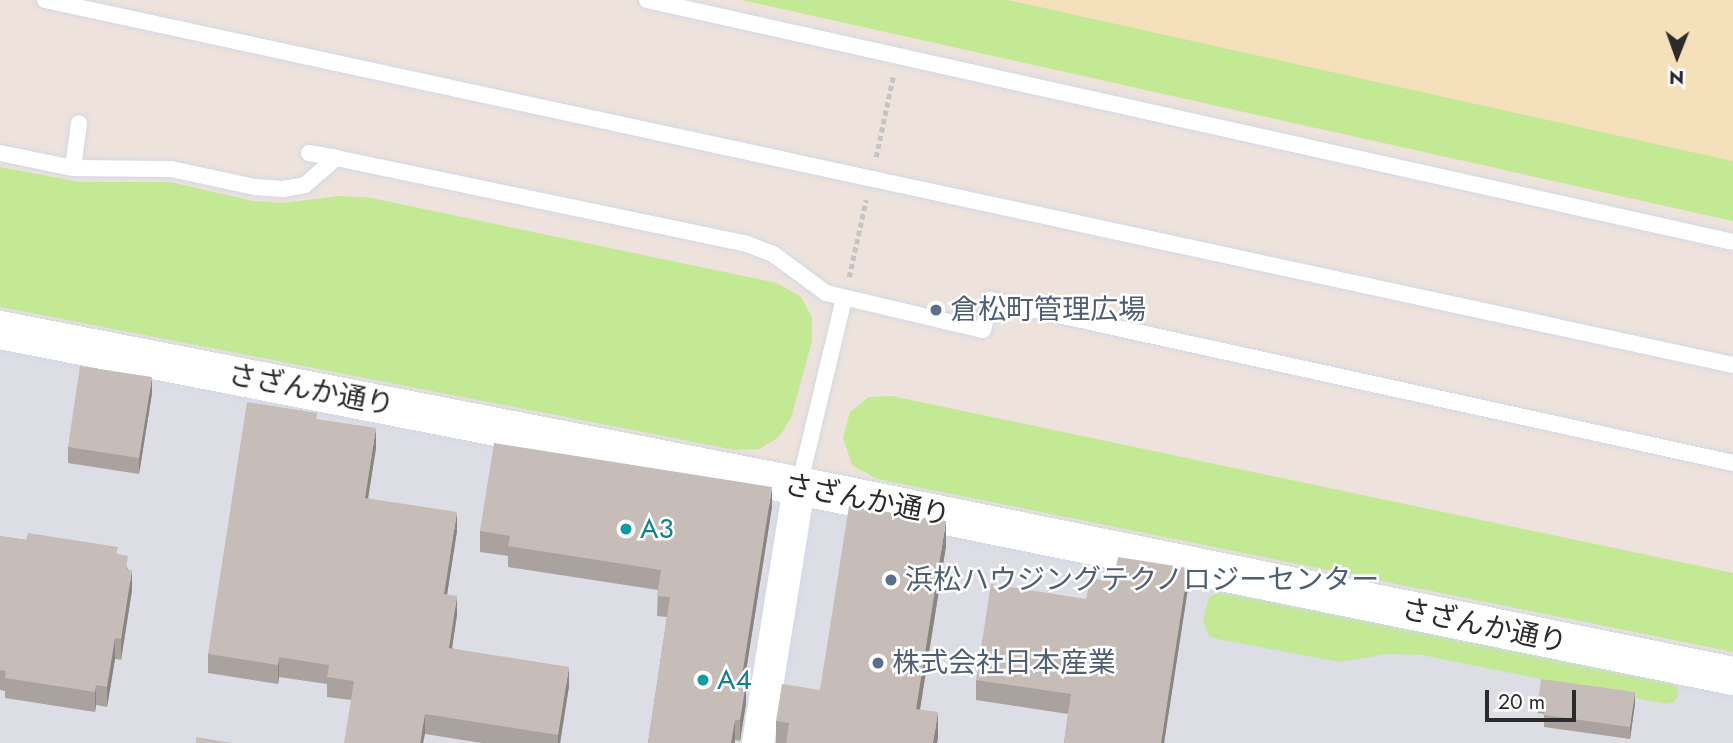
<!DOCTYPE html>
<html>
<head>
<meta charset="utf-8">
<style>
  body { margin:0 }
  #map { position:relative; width:1733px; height:743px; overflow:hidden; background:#eee2dc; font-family:Jost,"Noto Sans JP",sans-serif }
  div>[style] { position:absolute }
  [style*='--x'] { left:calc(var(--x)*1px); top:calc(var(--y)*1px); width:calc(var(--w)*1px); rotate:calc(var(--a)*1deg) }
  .industrial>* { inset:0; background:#dddde6 }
  .green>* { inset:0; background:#c3e994 }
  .sand>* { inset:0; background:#f5e0bc }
  .path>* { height:4.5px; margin-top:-2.25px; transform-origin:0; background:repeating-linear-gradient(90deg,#c4c4c4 0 5px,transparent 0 8.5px) }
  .roads { filter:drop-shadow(0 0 2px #d1d9e5) drop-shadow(0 0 2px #d1d9e5) }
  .lane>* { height:16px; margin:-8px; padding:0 8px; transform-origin:8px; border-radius:8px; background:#fff }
  .street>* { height:32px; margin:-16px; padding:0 16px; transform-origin:16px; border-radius:16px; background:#fff }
  .secondary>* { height:38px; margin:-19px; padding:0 19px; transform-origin:19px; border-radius:19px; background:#fff }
  .wall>* { inset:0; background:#aaa29e }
  .shaded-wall>* { inset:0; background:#8b8481 }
  .building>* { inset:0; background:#c6bcb8 }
  .dots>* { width:19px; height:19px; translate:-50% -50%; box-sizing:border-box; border:4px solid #fff; border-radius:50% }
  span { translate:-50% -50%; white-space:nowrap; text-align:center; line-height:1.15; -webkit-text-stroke:5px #fff; paint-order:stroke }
  .service-label { font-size:28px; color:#4e5e75 }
  .left { translate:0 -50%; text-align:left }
  .street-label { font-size:28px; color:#2b2b2b }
  .culture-label { font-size:28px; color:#0d838f }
  .north { position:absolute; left:1642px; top:21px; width:70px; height:70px; -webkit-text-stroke:5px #fff; paint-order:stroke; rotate:181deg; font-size:19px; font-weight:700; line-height:28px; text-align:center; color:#2b2b2b }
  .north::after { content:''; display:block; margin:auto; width:24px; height:32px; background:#2b2b2b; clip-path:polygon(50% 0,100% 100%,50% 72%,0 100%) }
  .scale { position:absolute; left:1485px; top:690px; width:91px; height:32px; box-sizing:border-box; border:4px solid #2b2b2b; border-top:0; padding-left:9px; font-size:21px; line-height:24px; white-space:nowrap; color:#2b2b2b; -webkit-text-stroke:5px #fff; paint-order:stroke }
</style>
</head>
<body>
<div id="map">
  <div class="industrial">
    <div style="clip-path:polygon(0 348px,773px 499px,782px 512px,746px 743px,0 743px)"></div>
    <div style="clip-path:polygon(818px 508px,1733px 694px,1733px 743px,769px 743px,805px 517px)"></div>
  </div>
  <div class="green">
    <div style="clip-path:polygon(742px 0,1009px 0,1733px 161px,1733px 221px)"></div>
    <div style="clip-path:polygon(0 167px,80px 182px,170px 182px,253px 201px,284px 203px,338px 196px,371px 198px,777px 283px,801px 297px,812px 317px,812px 341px,791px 418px,779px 437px,759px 449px,735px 450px,0 307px)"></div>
    <div style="clip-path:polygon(892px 396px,1733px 573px,1733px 652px,877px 479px,852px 465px,843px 438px,850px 412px,869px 397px)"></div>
    <div style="clip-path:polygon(1224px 591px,1670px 682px,1677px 687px,1678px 696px,1674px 702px,1666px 704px,1422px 655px,1388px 654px,1339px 662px,1217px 639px,1209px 636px,1203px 620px,1209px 597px)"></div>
  </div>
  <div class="sand">
    <div style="clip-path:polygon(1009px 0,1733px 0,1733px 161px)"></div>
  </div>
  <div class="path">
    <div style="--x:876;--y:157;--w:82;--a:-78"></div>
    <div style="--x:849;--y:277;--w:79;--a:-77.6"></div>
  </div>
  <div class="roads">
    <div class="lane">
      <div style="--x:45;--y:0;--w:1727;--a:12.2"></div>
      <div style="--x:647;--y:0;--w:1113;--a:12.56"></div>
      <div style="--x:0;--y:153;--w:75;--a:11.6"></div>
      <div style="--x:73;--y:168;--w:98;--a:0.6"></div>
      <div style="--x:171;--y:169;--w:86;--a:12.1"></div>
      <div style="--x:255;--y:187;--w:28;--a:4"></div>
      <div style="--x:283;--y:189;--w:22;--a:-10"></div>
      <div style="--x:305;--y:185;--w:41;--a:-41.1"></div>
      <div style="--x:336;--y:158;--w:420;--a:11.8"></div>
      <div style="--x:747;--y:244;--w:28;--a:21"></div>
      <div style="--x:773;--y:254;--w:66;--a:36.3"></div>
      <div style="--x:826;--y:293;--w:161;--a:13.3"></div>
      <div style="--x:983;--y:330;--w:31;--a:-77"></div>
      <div style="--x:990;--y:300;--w:761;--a:12.37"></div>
      <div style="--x:309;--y:153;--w:27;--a:10"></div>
      <div style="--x:73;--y:168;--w:45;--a:-82.4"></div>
      <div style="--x:799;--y:486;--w:193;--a:-76.5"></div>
    </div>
    <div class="street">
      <div style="--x:758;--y:743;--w:260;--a:-80.9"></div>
    </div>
    <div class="secondary">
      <div style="--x:0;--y:330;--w:814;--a:11.05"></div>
      <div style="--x:799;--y:486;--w:953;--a:11.5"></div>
    </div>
  </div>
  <div class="wall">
    <div style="clip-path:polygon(152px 393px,139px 474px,68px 463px,68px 447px)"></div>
    <div style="clip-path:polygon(317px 419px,376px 448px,368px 498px,457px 531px,447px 594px,457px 615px,452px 648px,569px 686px,560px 743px,482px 743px,425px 734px,351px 700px,327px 697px,327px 684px,279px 677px,278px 684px,208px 673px,208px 654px)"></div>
    <div style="clip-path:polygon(772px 507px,744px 683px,746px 703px,740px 741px,735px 740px,735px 743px,648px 743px,667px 617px,657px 616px,658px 590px,508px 567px,508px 556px,480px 552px,480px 531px)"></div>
    <div style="clip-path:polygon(0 536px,118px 554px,128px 569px,132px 590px,121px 660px,115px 659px,107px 707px,96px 705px,95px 712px,5px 698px,5px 691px,0 690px)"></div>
    <div style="clip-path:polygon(946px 546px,920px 709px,938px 737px,937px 743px,776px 743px,776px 721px,820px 690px)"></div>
    <div style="clip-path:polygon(1113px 582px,1188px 588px,1164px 743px,1064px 743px,1068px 714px,976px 700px,976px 680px,1086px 599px)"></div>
    <div style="clip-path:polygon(1538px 702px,1635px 704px,1630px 739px,1544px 727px,1544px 714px,1538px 713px)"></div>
  </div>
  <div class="shaded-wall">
    <div style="clip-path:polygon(152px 377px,152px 393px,139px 474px,139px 458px)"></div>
    <div style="clip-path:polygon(376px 428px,376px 448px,365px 517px,365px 498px)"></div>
    <div style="clip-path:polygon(772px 487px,772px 507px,741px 703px,741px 682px)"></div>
    <div style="clip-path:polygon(457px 512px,457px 531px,444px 614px,444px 594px)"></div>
    <div style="clip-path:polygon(946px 521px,946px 546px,916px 734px,916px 709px)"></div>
    <div style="clip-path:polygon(1188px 568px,1188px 588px,1164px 743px,1161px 743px)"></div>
    <div style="clip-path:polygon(132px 570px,132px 590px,121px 660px,121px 639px)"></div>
    <div style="clip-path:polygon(457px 596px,457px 615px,449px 667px,449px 648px)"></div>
    <div style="clip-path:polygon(115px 638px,115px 659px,107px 707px,107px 687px)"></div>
    <div style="clip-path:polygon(279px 657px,279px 677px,278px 684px,278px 665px)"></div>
    <div style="clip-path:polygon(569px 667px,569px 686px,560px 743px,558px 743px,558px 735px)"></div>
    <div style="clip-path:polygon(746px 683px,746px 703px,740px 741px,740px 720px)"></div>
    <div style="clip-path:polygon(96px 685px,96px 705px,95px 712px,95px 692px)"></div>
    <div style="clip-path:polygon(1635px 692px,1635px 704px,1630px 739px,1630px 727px)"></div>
    <div style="clip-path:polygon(938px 712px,938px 737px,937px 743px,933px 743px)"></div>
    <div style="clip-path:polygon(425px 714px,425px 734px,423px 743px,420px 743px)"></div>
    <div style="clip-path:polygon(735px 720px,735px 743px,731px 743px)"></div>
  </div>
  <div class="building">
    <div style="clip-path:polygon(80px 366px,152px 377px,139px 458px,68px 447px)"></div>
    <div style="clip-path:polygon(247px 402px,317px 413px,316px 419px,376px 428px,365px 498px,457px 512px,444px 594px,457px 596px,449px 648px,569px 667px,558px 735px,425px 714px,420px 743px,344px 743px,354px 681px,327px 677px,329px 665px,279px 657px,278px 665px,208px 654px)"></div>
    <div style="clip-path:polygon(494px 443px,772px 487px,741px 682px,746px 683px,740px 720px,735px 720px,731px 743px,648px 743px,670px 597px,657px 596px,661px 570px,508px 546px,510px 536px,480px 531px)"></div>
    <div style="clip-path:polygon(849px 506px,946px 521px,916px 709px,938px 712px,933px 743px,786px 743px,789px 723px,776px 721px,782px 684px,820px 690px)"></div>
    <div style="clip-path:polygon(28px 533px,118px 547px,116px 554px,128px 556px,126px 569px,132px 570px,121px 639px,115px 638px,107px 687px,96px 685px,95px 692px,5px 678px,6px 671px,0 670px,0 536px,26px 540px)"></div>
    <div style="clip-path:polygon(1118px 557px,1188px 568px,1161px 743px,1064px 743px,1071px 694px,976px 680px,991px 584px,1086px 599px,1090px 578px,1113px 582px)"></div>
    <div style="clip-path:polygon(1541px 679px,1635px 692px,1630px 727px,1544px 715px,1545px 703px,1538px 702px)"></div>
    <div style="clip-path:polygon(196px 737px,232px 743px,196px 743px)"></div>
  </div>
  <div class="dots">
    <div style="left:936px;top:310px;background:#5c6f8a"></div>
    <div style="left:626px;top:529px;background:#0f9aa8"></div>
    <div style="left:891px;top:580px;background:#5c6f8a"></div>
    <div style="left:878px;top:663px;background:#5c6f8a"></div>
    <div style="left:703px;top:680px;background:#0f9aa8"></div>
  </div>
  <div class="service-label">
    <span class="left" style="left:950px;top:310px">倉松町管理広場</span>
    <span class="left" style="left:905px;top:580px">浜松ハウジングテクノロジーセンター</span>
    <span class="left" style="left:892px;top:663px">株式会社日本産業</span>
  </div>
  <div class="street-label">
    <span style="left:311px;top:390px;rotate:11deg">さざんか通り</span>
    <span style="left:867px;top:500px;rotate:11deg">さざんか通り</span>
    <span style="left:1484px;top:626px;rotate:12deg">さざんか通り</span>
  </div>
  <div class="culture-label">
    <span class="left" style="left:640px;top:529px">A3</span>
    <span class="left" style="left:717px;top:680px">A4</span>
  </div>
  <div class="north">N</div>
  <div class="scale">20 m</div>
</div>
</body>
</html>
